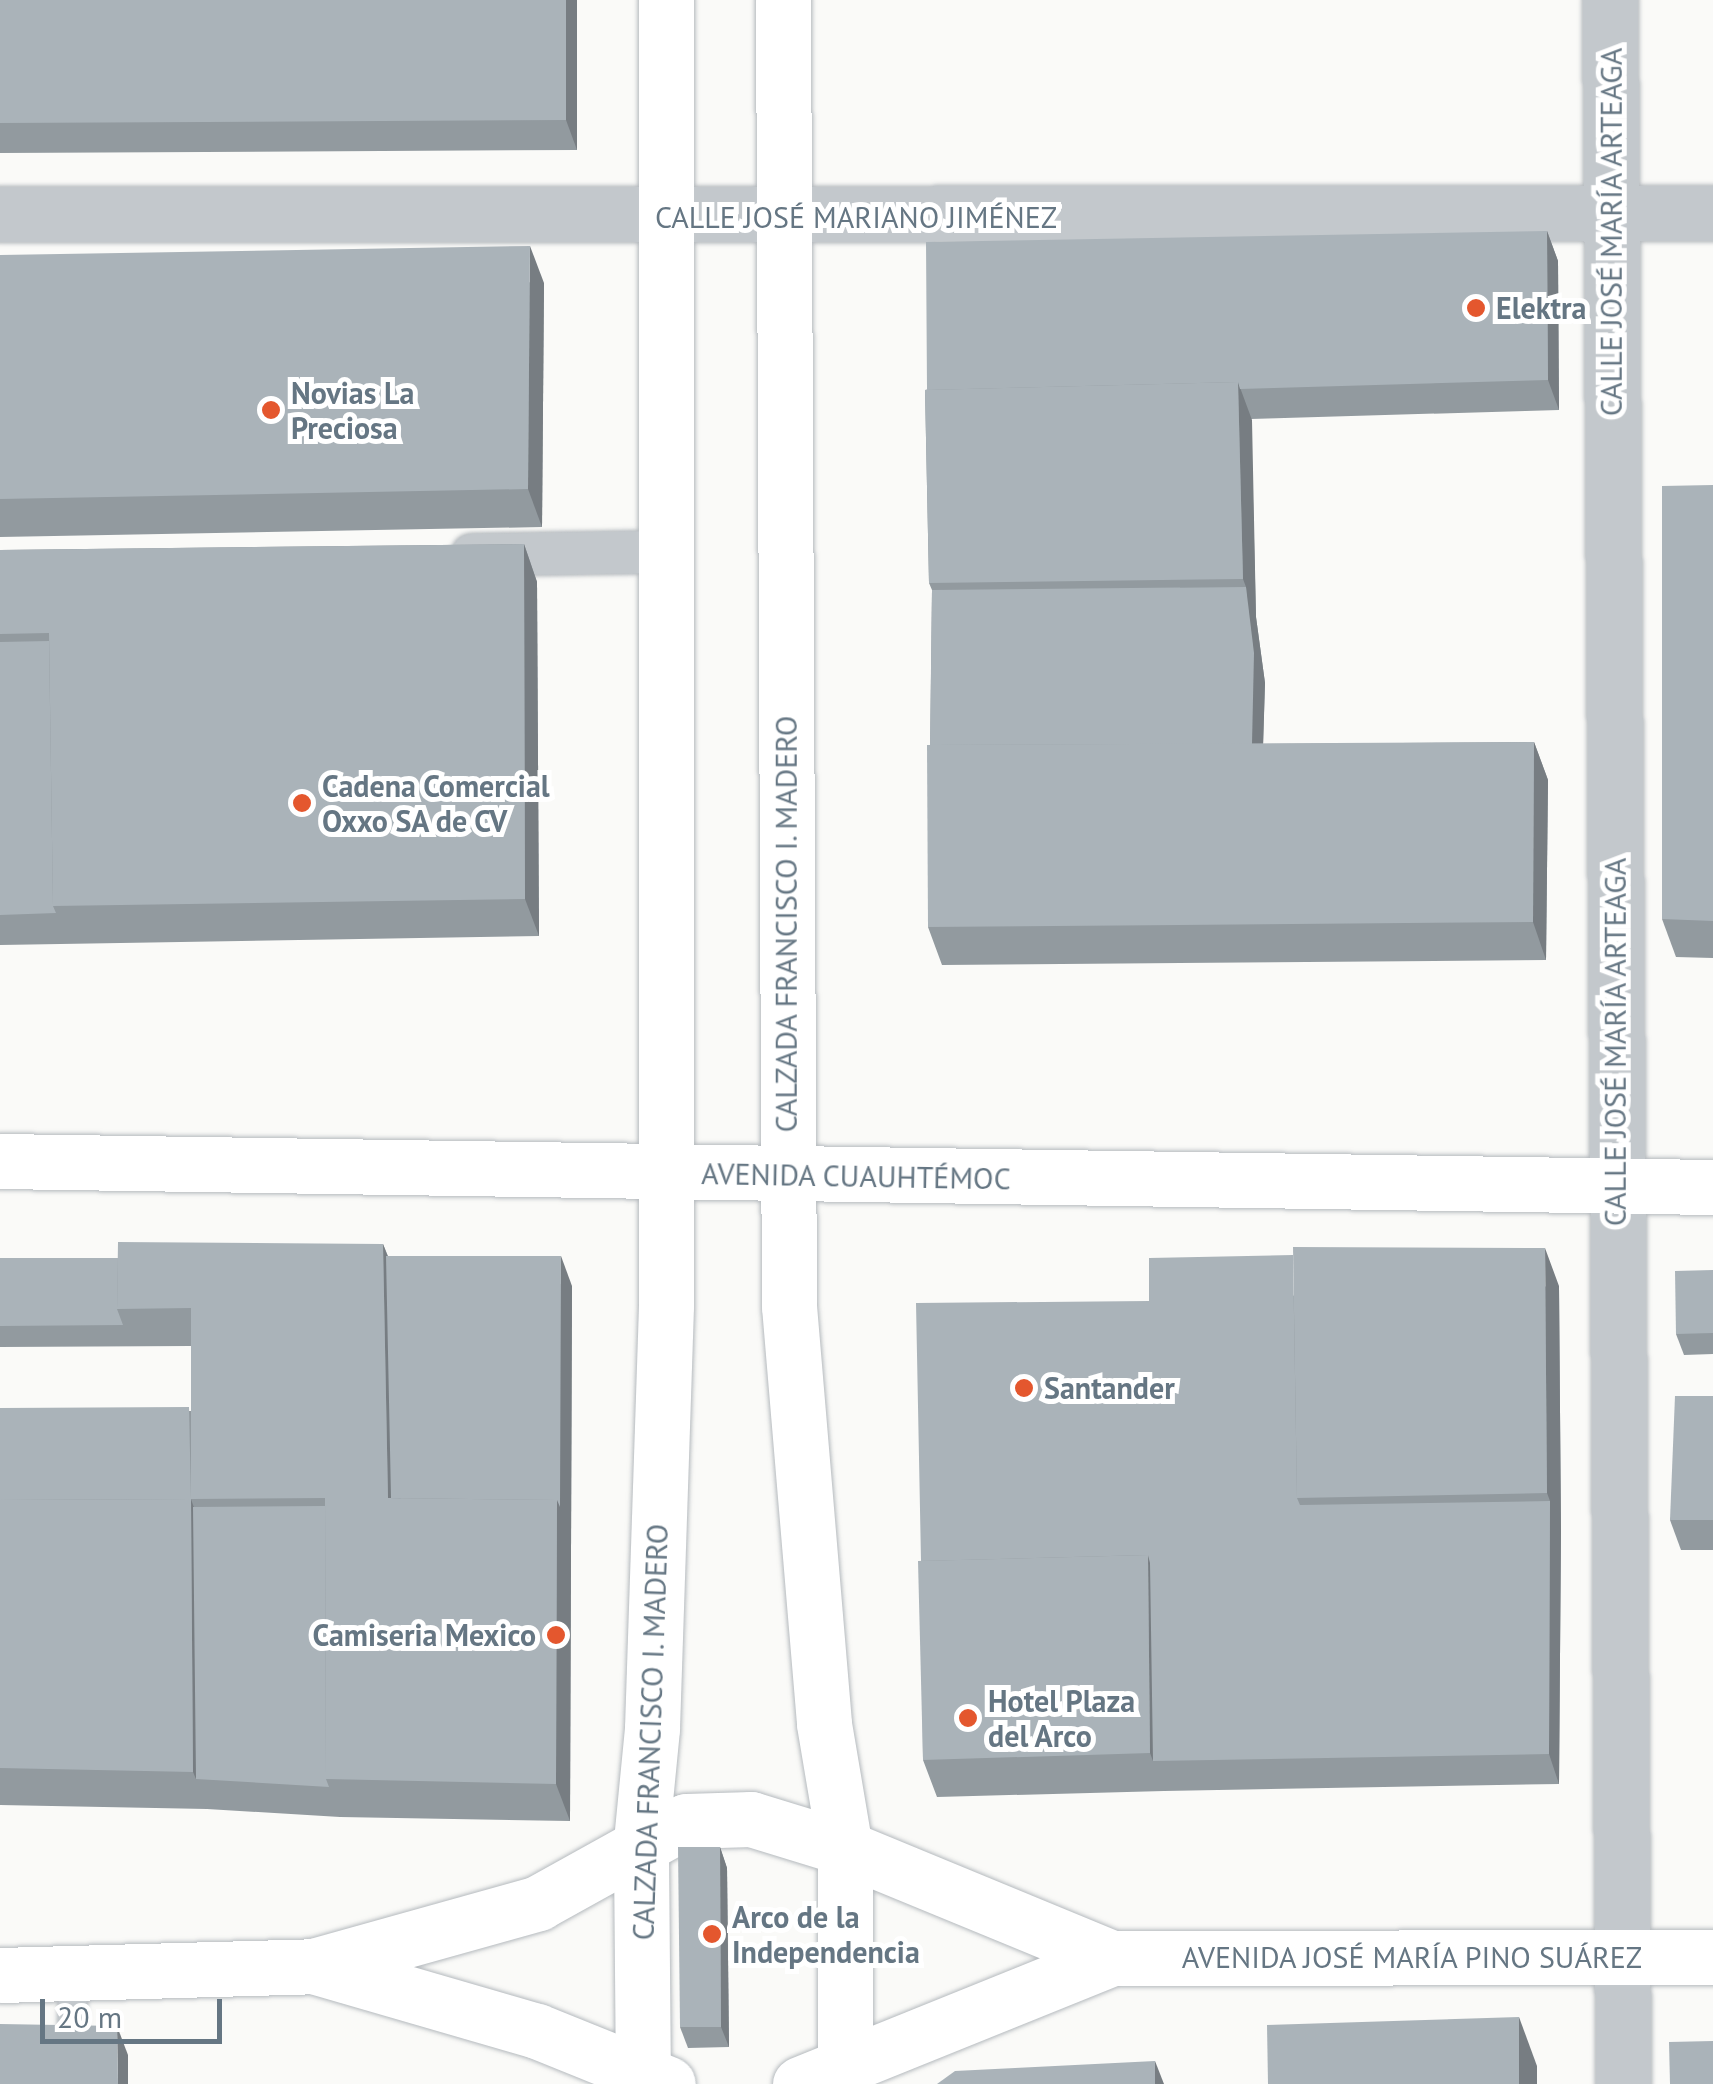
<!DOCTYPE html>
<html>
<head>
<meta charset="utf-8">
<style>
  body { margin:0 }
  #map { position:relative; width:1713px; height:2084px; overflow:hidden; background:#fafaf8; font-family:"PT Sans",sans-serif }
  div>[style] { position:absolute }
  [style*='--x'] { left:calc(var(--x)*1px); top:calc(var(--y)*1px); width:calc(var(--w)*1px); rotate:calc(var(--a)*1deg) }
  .roads { filter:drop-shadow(0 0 2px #b5babe) drop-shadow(0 0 2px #b5babe) }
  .service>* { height:28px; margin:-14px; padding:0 14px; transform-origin:14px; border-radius:14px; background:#c3c8cc }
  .pedestrian>* { height:42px; margin:-21px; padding:0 21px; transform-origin:21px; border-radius:21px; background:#c3c8cc }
  .minor>* { height:55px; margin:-27.5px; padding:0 27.5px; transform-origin:27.5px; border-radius:27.5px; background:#c3c8cc }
  .tertiary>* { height:55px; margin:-27.5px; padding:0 27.5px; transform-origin:27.5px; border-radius:27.5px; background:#c3c8cc }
  .primary>* { height:55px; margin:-27.5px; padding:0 27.5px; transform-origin:27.5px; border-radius:27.5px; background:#fff }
  .trunk>* { height:55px; margin:-27.5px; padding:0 27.5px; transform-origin:27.5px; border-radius:27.5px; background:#fff }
  .wall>* { inset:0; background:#929a9f }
  .shaded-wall>* { inset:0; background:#777d82 }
  .building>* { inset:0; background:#aab3b9 }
  .dots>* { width:28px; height:28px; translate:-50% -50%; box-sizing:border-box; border:5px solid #fff; border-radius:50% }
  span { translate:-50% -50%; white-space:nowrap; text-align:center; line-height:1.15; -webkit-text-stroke:10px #fff; paint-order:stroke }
  .street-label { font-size:30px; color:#657683 }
  .poi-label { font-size:30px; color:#657683; font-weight:700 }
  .left { translate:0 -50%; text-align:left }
  .right { translate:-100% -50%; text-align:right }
  .scale { position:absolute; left:40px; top:1999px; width:182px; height:45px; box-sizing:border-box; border:5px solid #657683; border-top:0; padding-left:12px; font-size:30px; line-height:35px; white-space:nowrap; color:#657683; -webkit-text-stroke:8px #fff; paint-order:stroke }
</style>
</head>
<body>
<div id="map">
  <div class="roads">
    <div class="service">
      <div style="--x:72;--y:2055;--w:82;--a:-89.3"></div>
    </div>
    <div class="pedestrian">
      <div style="--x:472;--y:555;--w:195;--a:-0.9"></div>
    </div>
    <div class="minor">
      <div style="--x:0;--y:214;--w:1713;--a:-0.03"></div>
    </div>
    <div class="tertiary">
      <div style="--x:1610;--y:0;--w:2084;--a:89.64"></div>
    </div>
    <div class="primary">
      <div style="--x:783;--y:0;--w:1306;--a:89.74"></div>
      <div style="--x:789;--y:1306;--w:419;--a:85.2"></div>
      <div style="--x:824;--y:1724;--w:126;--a:80.4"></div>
      <div style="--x:845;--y:1848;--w:236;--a:90"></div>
      <div style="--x:643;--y:2084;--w:243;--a:-90.5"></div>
      <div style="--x:641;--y:1841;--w:114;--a:-84.4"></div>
      <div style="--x:652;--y:1728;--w:423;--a:-88.1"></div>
      <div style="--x:666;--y:1305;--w:1305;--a:-90"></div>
    </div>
    <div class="trunk">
      <div style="--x:0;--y:1161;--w:1713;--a:0.87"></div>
      <div style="--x:313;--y:1966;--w:233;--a:16.2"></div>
      <div style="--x:537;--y:2031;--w:141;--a:22"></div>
      <div style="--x:0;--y:1975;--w:313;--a:-1.6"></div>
      <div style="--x:313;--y:1966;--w:234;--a:-15.6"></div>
      <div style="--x:538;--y:1903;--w:169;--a:-29"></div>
      <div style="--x:686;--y:1821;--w:65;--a:-1.8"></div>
      <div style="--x:751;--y:1819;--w:98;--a:17.1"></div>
      <div style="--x:845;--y:1848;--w:289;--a:22.4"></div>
      <div style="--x:800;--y:2084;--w:336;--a:-22"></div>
      <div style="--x:1112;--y:1958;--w:601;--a:-0.1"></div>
    </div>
  </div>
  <div class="wall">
    <div style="clip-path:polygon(0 0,577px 0,577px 150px,0 153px)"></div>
    <div style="clip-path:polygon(1547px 231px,1558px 261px,1559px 410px,1251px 419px,1256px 617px,1265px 683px,1263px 744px,1534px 742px,1548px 780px,1546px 960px,942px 965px,928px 927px,932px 590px,929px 583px,925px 390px)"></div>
    <div style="clip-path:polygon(0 255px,544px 283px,542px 527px,0 537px)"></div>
    <div style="clip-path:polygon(1713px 485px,1713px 958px,1676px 957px,1662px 919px)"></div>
    <div style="clip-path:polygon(524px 544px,537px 582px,539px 936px,0 945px,0 550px)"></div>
    <div style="clip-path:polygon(383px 1244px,388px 1256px,572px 1286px,570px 1821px,340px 1817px,207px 1809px,0 1805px,0 1408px,191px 1411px,191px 1346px,0 1347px,0 1258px,118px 1258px)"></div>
    <div style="clip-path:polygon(1713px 1270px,1713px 1354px,1684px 1355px,1676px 1334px)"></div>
    <div style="clip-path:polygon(1559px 1286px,1561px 1531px,1559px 1784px,1164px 1791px,937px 1797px,923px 1760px,921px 1561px,1149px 1301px)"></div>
    <div style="clip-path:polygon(1713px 1396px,1713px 1550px,1681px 1550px,1670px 1520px)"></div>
    <div style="clip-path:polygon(720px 1847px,727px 1868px,729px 2047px,688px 2048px,680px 2027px)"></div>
  </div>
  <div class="shaded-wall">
    <div style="clip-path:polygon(566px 0,577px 0,577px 150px,566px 120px)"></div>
    <div style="clip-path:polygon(1547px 231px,1558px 261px,1559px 410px,1548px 380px)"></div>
    <div style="clip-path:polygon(530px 246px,544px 283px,542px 527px,528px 489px)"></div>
    <div style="clip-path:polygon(1238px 382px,1252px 420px,1256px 617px,1265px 683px,1262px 782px,1252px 752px,1246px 587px,1243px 579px)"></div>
    <div style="clip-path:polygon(524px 544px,537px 582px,539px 936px,525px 899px)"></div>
    <div style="clip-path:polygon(1534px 742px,1548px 780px,1546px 960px,1533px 922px)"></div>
    <div style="clip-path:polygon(383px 1244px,397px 1281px,401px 1506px,388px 1498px)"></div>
    <div style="clip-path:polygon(1545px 1248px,1559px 1286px,1561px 1531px,1559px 1784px,1549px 1754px,1550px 1501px,1547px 1493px)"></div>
    <div style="clip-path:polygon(561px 1256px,572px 1286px,570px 1821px,556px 1784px,557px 1500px)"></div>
    <div style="clip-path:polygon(191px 1499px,204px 1537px,196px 1779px,193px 1772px)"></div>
    <div style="clip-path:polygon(1148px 1555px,1161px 1593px,1153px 1761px,1150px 1753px)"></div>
    <div style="clip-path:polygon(720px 1847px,727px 1868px,729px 2047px,721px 2027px)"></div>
    <div style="clip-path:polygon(1519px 2017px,1537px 2066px,1537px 2084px,1519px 2084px)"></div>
    <div style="clip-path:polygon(117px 2026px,128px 2055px,128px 2084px,118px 2084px)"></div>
    <div style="clip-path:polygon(1155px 2061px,1164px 2084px,1155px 2084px)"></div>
  </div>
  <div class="building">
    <div style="clip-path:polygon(0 0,566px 0,566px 120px,0 123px)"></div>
    <div style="clip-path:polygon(1547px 231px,1548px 380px,1240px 389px,1238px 382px,927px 390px,926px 242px)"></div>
    <div style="clip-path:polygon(530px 246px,528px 489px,0 499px,0 255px)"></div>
    <div style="clip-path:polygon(1238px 382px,1243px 579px,929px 583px,925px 390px)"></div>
    <div style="clip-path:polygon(1713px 485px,1713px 921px,1662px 919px,1662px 486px)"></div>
    <div style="clip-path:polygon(524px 544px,525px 899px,53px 906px,49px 633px,0 634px,0 550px)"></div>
    <div style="clip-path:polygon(1246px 587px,1254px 653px,1252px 744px,930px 745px,932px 590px)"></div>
    <div style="clip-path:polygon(49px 641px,53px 906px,56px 913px,0 915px,0 642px)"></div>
    <div style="clip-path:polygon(1534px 742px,1533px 922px,928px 927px,927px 745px)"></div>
    <div style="clip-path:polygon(118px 1242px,383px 1244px,388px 1498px,557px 1500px,556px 1784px,326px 1779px,325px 1498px,191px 1499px,193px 1772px,0 1768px,0 1500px,191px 1499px,191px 1308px,117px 1309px)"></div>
    <div style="clip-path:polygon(1293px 1247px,1545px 1248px,1547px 1493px,1297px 1498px)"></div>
    <div style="clip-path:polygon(1293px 1255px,1297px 1498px,1300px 1505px,1550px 1501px,1549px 1754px,1153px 1761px,1150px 1563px,1148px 1555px,921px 1561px,916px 1303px,1149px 1301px,1149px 1258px)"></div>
    <div style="clip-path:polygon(386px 1256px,561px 1256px,560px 1507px,557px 1500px,391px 1498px)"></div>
    <div style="clip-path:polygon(0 1258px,118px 1258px,117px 1309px,123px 1325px,0 1326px)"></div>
    <div style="clip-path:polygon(1713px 1270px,1713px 1333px,1676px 1334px,1675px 1271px)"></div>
    <div style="clip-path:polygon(1675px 1396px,1713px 1396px,1713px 1520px,1670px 1520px)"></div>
    <div style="clip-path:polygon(189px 1407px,191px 1499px,0 1500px,0 1408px)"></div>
    <div style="clip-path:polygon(325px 1506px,326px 1779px,329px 1787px,196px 1779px,193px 1507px)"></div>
    <div style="clip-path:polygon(1148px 1555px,1150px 1753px,923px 1760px,918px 1561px)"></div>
    <div style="clip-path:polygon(678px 1847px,720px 1847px,721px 2027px,680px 2027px)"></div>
    <div style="clip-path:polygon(1519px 2017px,1519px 2084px,1268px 2084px,1267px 2025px)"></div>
    <div style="clip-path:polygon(0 2024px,117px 2026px,118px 2084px,0 2084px)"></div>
    <div style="clip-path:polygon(1713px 2041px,1713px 2084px,1670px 2084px,1669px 2042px)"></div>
    <div style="clip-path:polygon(1155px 2061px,1155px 2084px,937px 2084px,955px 2071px)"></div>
  </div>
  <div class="dots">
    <div style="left:1476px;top:308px;background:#e4572e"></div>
    <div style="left:271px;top:410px;background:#e4572e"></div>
    <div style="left:302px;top:803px;background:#e4572e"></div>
    <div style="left:1024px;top:1388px;background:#e4572e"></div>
    <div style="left:556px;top:1635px;background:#e4572e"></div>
    <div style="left:968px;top:1718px;background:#e4572e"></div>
    <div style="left:712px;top:1934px;background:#e4572e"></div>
  </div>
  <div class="street-label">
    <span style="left:856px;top:217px">CALLE JOSÉ MARIANO JIMÉNEZ</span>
    <span style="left:1611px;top:232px;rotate:-90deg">CALLE JOSÉ MARÍA ARTEAGA</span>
    <span style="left:786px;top:924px;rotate:-90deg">CALZADA FRANCISCO I. MADERO</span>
    <span style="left:1615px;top:1042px;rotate:-90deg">CALLE JOSÉ MARÍA ARTEAGA</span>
    <span style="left:856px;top:1176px;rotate:1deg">AVENIDA CUAUHTÉMOC</span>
    <span style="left:650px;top:1732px;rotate:-88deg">CALZADA FRANCISCO I. MADERO</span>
    <span style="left:1412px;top:1957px">AVENIDA JOSÉ MARÍA PINO SUÁREZ</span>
  </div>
  <div class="poi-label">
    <span class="left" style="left:1496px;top:308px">Elektra</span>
    <span class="left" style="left:291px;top:410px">Novias La<br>Preciosa</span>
    <span class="left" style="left:322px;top:803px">Cadena Comercial<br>Oxxo SA de CV</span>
    <span class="left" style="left:1044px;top:1388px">Santander</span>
    <span class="right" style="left:536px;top:1635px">Camiseria Mexico</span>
    <span class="left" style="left:988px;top:1718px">Hotel Plaza<br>del Arco</span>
    <span class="left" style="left:732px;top:1934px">Arco de la<br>Independencia</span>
  </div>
  <div class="scale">20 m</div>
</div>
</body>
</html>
